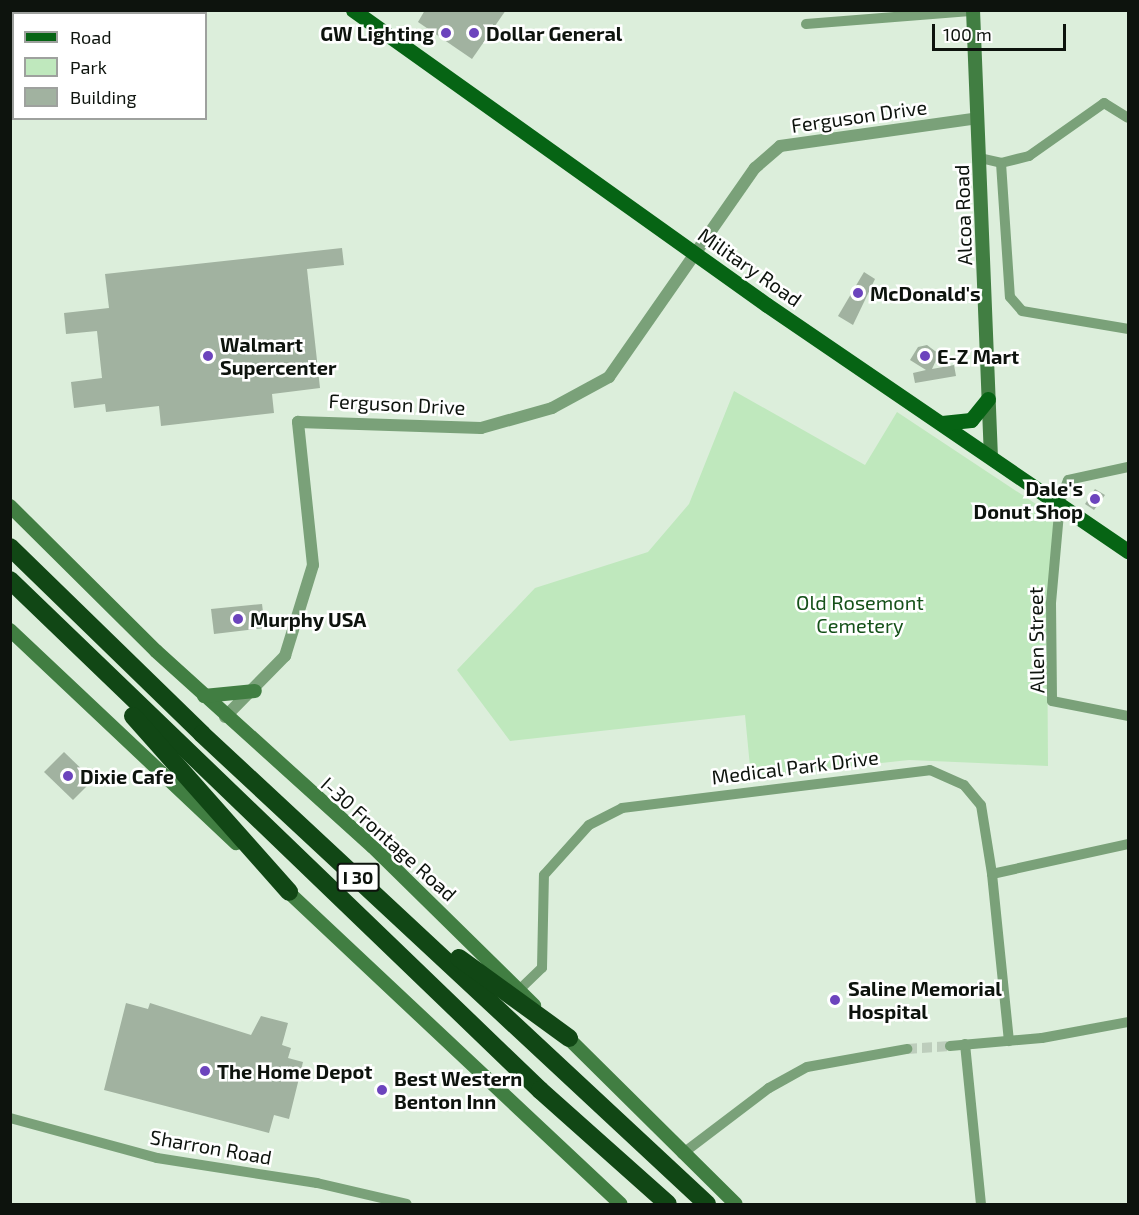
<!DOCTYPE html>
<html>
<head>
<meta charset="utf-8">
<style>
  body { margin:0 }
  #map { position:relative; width:1139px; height:1215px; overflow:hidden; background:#dceedb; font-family:"Exo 2",sans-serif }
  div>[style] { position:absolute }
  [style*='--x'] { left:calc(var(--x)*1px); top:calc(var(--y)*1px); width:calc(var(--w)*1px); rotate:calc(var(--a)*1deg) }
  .green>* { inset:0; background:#bfe8bd }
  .building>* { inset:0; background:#a1b2a0 }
  .minor-tunnel>* { height:10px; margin-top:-5px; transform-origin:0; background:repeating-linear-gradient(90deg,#bdcdbc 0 10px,transparent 0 15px) }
  .minor>* { height:10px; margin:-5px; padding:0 5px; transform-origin:5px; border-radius:5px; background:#7aa179 }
  .tertiary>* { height:12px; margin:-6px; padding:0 6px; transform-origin:6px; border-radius:6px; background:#7aa179 }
  .secondary>* { height:14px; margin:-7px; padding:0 7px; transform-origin:7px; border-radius:7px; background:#417e42 }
  .primary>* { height:15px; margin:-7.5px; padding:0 7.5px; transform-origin:7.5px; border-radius:7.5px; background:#066414 }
  .motorway>* { height:18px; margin:-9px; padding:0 9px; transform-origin:9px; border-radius:9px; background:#114715 }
  .dots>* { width:16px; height:16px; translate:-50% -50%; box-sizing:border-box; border:3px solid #fff; border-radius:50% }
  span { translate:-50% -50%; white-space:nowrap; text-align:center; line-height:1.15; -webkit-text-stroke:5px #fff; paint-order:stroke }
  .shield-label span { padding:2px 4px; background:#fff; border:2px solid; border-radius:4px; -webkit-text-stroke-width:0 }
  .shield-label { font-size:18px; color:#0d130d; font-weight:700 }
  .poi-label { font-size:20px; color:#0d130d; font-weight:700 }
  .right { translate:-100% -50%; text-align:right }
  .left { translate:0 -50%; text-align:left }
  .street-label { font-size:20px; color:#0d130d }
  .park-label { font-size:20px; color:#155119 }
  .frame { position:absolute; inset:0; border:12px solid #0d130d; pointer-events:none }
  .legend { position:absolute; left:12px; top:12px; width:195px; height:108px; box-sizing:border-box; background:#fff; border:2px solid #9ea19e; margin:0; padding:8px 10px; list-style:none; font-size:18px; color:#0d130d }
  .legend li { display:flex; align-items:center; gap:12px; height:30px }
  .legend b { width:30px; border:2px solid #9ea19e }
  .scale { position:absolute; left:932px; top:24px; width:134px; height:27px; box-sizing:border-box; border:3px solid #0d130d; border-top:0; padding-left:8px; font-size:18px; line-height:21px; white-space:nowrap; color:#0d130d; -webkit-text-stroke:4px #fff; paint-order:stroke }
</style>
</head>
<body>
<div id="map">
  <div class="green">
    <div style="clip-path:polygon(734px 391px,865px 465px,897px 412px,1054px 516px,1047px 610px,1048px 766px,909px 760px,751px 777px,745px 715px,510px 741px,457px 670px,535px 588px,648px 552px,689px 504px)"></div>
  </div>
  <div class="building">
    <div style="clip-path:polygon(425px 10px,506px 10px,472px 59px,418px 22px)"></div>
    <div style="clip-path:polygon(342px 248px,344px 265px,307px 269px,320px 388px,272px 394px,274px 413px,161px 426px,159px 406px,106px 412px,105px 404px,74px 408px,71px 382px,102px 378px,97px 331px,66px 334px,64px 313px,109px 308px,105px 274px)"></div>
    <div style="clip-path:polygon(864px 272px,875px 279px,853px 325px,838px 316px)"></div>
    <div style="clip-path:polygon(927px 345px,939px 354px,932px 369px,954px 365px,956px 376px,915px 383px,913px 373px,926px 370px,910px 360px,918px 347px)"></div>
    <div style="clip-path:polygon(1095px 489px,1105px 495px,1094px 510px,1085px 504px)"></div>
    <div style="clip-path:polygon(262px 604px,265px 628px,214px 634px,211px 609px)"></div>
    <div style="clip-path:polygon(64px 752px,93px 780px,73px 800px,44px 772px)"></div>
    <div style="clip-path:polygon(126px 1003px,148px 1009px,150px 1003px,251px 1035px,261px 1016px,288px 1023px,282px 1045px,291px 1048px,288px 1058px,303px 1062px,289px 1119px,274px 1115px,269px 1133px,104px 1090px)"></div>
  </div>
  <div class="minor-tunnel">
    <div style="--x:907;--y:1049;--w:43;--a:-4"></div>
  </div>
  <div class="minor">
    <div style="--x:806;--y:24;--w:168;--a:-4.5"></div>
    <div style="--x:980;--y:158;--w:22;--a:13"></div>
    <div style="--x:1001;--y:163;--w:29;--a:-14"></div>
    <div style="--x:1029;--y:156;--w:92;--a:-35.2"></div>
    <div style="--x:1104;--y:103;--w:28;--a:32"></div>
    <div style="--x:1001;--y:163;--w:134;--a:86.2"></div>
    <div style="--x:1010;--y:297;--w:18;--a:49"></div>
    <div style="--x:1022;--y:311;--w:108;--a:9.6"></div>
    <div style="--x:1128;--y:467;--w:61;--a:167.8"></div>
    <div style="--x:1068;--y:480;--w:23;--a:110"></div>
    <div style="--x:1060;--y:502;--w:101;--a:95.1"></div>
    <div style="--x:1051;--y:603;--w:98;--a:89.4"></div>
    <div style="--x:1052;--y:701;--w:77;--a:11.2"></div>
    <div style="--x:992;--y:874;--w:168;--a:84.2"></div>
    <div style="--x:519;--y:990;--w:32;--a:-44"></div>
    <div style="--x:542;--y:968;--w:93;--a:-88.8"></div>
    <div style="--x:544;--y:875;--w:67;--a:-48"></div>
    <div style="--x:589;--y:825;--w:37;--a:-27"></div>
    <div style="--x:622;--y:808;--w:310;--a:-7"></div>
    <div style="--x:930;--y:770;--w:37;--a:24"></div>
    <div style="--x:964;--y:785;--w:26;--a:50"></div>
    <div style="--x:981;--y:805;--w:70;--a:80.9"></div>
    <div style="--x:992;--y:874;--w:139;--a:-12.4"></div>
    <div style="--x:965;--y:1044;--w:161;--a:84.3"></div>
    <div style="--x:950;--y:1046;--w:92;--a:-5"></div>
    <div style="--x:1042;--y:1038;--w:87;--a:-10.5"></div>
    <div style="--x:10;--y:1118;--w:152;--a:15.2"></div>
    <div style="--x:157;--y:1158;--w:162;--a:8.9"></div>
    <div style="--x:317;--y:1183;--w:92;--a:13.1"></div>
    <div style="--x:682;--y:1154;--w:109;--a:-37.2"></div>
    <div style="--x:769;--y:1088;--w:43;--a:-28.9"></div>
    <div style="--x:807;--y:1067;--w:102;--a:-10.2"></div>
  </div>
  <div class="tertiary">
    <div style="--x:225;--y:717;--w:86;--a:-45.5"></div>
    <div style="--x:285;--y:656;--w:95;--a:-72.9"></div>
    <div style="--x:313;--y:565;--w:144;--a:-96"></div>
    <div style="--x:298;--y:422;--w:183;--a:1.9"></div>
    <div style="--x:481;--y:428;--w:74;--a:-15.7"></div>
    <div style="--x:552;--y:408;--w:65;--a:-28.5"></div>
    <div style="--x:609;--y:377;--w:255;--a:-55.1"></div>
    <div style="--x:755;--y:168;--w:33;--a:-41"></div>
    <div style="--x:780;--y:146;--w:200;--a:-8"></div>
  </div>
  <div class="secondary">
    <div style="--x:973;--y:10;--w:445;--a:87.7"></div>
    <div style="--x:10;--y:506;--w:206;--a:44.8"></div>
    <div style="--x:156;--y:651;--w:292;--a:42.1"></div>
    <div style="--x:373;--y:847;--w:226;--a:44.5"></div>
    <div style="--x:10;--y:630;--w:311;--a:43.3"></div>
    <div style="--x:204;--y:696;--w:51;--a:-5.6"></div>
    <div style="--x:283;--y:887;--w:463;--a:43.2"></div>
    <div style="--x:563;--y:1033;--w:243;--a:44.7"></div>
  </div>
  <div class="primary">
    <div style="--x:353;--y:10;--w:508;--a:35.47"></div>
    <div style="--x:767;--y:305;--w:437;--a:34.3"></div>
    <div style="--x:942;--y:423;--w:29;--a:-6"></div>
    <div style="--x:971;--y:420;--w:27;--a:-51"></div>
  </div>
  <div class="motorway">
    <div style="--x:10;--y:547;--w:268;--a:44.2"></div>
    <div style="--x:202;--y:734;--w:690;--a:42.94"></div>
    <div style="--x:10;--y:580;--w:736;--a:43.9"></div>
    <div style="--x:540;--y:1090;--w:171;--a:41.7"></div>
    <div style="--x:133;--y:716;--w:235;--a:48.4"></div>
    <div style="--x:459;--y:958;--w:136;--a:36"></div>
  </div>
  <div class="dots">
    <div style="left:446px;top:33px;background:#6c44bd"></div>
    <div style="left:474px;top:33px;background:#6c44bd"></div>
    <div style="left:858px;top:293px;background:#6c44bd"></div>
    <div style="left:208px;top:356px;background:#6c44bd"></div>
    <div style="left:925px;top:356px;background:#6c44bd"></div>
    <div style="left:1095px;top:499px;background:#6c44bd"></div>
    <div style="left:238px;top:619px;background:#6c44bd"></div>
    <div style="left:68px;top:776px;background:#6c44bd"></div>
    <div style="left:835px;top:1000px;background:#6c44bd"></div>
    <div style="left:205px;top:1071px;background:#6c44bd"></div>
    <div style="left:382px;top:1090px;background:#6c44bd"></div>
  </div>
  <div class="shield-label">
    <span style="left:358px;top:877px">I 30</span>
  </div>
  <div class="poi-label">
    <span class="right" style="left:434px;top:33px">GW Lighting</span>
    <span class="left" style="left:486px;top:33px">Dollar General</span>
    <span class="left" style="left:870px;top:293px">McDonald's</span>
    <span class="left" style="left:220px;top:356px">Walmart<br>Supercenter</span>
    <span class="left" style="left:937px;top:356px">E-Z Mart</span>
    <span class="right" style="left:1083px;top:500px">Dale's<br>Donut Shop</span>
    <span class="left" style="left:250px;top:619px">Murphy USA</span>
    <span class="left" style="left:80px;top:776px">Dixie Cafe</span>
    <span class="left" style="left:848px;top:1000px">Saline Memorial<br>Hospital</span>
    <span class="left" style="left:217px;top:1071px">The Home Depot</span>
    <span class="left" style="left:394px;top:1090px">Best Western<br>Benton Inn</span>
  </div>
  <div class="street-label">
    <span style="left:859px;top:116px;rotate:-8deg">Ferguson Drive</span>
    <span style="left:963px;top:215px;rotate:-92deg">Alcoa Road</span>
    <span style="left:750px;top:267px;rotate:35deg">Military Road</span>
    <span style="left:397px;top:404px;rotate:3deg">Ferguson Drive</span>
    <span style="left:1036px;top:640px;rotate:-91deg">Allen Street</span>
    <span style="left:795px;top:767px;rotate:-7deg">Medical Park Drive</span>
    <span style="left:389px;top:839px;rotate:42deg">I-30 Frontage Road</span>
    <span style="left:211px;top:1147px;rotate:10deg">Sharron Road</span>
  </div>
  <div class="park-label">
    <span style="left:860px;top:614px">Old Rosemont<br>Cemetery</span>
  </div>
  <div class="frame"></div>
  <ul class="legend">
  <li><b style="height:8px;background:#066414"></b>Road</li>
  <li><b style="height:16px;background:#bfe8bd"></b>Park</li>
  <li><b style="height:16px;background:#a1b2a0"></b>Building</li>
  </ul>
  <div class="scale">100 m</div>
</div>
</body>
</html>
